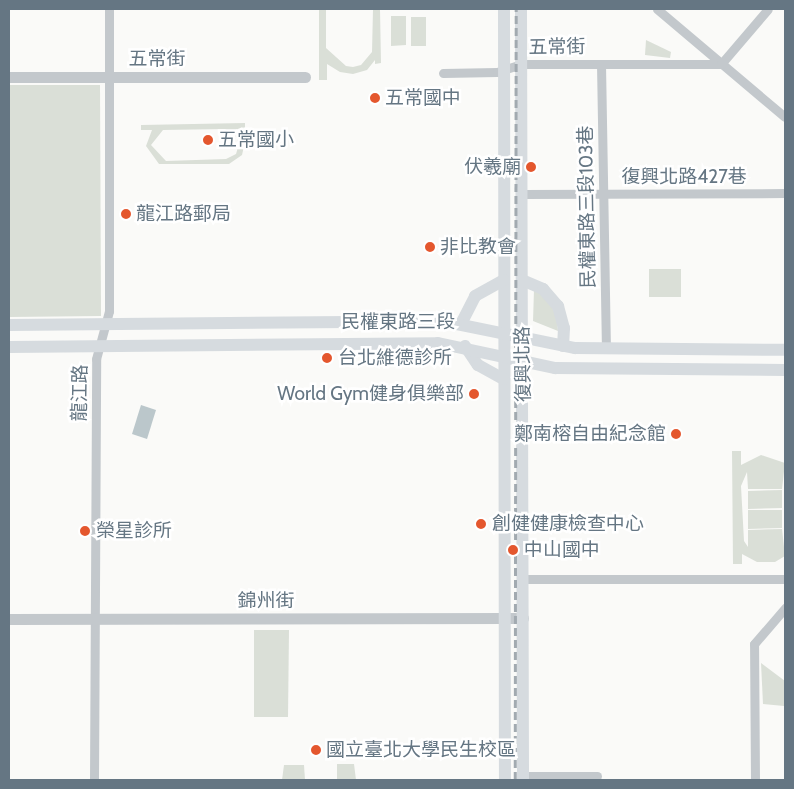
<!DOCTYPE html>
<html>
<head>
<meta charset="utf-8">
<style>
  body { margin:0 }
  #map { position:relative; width:794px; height:789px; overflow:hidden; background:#fafaf8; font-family:Cabin,"Noto Sans TC",sans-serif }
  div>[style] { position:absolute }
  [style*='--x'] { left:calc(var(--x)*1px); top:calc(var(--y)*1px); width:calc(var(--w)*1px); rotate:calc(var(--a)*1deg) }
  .green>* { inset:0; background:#dadfd7 }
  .water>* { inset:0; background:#bbc7cb }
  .minor>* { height:9px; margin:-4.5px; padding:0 4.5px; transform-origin:4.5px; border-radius:4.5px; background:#c3c8cc }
  .tertiary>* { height:11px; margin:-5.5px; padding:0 5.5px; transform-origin:5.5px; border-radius:5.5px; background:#c3c8cc }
  .secondary>* { height:12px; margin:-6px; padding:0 6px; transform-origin:6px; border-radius:6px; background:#d6dbdf }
  .rail>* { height:2.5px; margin-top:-1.25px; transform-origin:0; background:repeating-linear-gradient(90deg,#a2aab0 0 8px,transparent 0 12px) }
  .dots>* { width:14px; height:14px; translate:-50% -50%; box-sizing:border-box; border:2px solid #fff; border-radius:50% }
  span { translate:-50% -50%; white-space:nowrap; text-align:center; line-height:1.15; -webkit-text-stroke:5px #fff; paint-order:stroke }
  .street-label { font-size:19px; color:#657683 }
  .poi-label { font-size:19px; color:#657683 }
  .left { translate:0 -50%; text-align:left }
  .right { translate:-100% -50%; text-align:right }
  .frame { position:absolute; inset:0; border:10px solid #657683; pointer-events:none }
</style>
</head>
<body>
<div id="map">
  <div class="green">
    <div style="clip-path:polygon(319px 9px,326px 9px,326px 48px,346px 66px,353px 67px,361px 65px,372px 52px,373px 9px,380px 9px,381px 63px,375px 64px,375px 60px,367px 70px,353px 74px,340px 72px,327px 64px,327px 80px,319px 80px)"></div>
    <div style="clip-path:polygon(391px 16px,406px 16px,406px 45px,391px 46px)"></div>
    <div style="clip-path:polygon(411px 17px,426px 17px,426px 46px,411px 46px)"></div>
    <div style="clip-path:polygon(646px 40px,671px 52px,670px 58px,645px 55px)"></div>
    <div style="clip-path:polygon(9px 85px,100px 85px,101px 316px,9px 317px)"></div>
    <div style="clip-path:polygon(evenodd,245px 123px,245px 129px,238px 129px,245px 142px,242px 155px,229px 164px,159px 164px,146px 146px,152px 130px,141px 130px,141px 125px,245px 123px,225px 129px,235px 135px,239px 144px,236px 154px,226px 159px,166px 161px,151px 145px,163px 130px,225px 129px)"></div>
    <div style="clip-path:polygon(649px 269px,681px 269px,681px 297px,649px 297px)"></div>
    <div style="clip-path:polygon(534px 290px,547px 298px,557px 317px,558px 331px,533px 321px)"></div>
    <div style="clip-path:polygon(732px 451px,741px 451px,741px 465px,761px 455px,785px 463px,782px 489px,748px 489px,747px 472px,741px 486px,744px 541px,748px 547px,748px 530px,782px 529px,785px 556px,775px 562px,757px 562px,742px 554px,742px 564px,733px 564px)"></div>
    <div style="clip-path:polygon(782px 490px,782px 508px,748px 509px,748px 491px)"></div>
    <div style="clip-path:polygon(748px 510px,782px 510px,782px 528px,748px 529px)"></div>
    <div style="clip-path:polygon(254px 630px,289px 630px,288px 717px,254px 717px)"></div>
    <div style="clip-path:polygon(761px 663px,785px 681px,784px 706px,763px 704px)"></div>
    <div style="clip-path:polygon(337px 764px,354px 764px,356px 780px,337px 780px)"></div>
    <div style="clip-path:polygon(284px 765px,304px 765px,305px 780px,282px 780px)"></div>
  </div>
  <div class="water">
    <div style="clip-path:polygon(141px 405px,156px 410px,147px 439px,132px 434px)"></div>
  </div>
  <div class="minor">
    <div style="--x:657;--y:9;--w:167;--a:40.2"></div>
    <div style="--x:601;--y:64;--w:285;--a:89"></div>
    <div style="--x:443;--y:73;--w:54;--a:-1.1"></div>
    <div style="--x:497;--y:72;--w:25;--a:-18"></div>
    <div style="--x:521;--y:64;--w:200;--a:0"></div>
    <div style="--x:721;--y:64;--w:72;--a:-49.5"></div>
    <div style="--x:522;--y:194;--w:263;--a:-0.2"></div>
    <div style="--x:523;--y:579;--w:262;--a:0"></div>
    <div style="--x:523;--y:776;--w:74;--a:0"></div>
    <div style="--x:94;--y:780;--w:421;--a:-89.7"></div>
    <div style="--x:96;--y:359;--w:50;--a:-74.8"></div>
    <div style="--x:109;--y:311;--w:302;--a:-90"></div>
    <div style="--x:755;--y:780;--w:136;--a:-90.4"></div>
    <div style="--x:754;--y:644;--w:48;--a:-49.3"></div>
  </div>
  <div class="tertiary">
    <div style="--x:9;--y:77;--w:296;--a:0"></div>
    <div style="--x:9;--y:619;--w:514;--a:-0.11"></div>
  </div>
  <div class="secondary">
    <div style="--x:504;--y:9;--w:771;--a:89.93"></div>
    <div style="--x:521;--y:9;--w:771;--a:89.85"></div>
    <div style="--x:522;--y:280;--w:23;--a:23"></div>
    <div style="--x:543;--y:289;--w:23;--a:49"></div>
    <div style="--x:558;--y:306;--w:23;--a:75"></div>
    <div style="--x:564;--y:328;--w:18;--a:93"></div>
    <div style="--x:462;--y:322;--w:29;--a:-63"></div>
    <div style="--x:475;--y:296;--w:33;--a:-29"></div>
    <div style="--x:9;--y:325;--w:433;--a:-0.5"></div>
    <div style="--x:442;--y:321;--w:136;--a:11.5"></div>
    <div style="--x:575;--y:348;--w:210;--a:0.5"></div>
    <div style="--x:465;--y:346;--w:23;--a:56"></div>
    <div style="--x:478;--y:365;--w:29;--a:29"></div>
    <div style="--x:9;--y:347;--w:429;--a:-0.5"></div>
    <div style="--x:438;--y:343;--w:120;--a:12.1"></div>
    <div style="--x:555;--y:368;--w:230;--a:0.5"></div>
  </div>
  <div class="rail">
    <div style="--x:515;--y:780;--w:771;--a:-89.93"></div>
  </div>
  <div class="dots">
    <div style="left:375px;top:98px;background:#e4572e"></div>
    <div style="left:208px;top:140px;background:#e4572e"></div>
    <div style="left:531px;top:167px;background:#e4572e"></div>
    <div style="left:126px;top:214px;background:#e4572e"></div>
    <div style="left:430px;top:247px;background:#e4572e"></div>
    <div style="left:327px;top:358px;background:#e4572e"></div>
    <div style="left:474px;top:394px;background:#e4572e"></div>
    <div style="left:676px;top:434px;background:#e4572e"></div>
    <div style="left:481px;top:524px;background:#e4572e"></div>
    <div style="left:85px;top:531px;background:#e4572e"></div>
    <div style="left:513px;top:550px;background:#e4572e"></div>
    <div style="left:316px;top:750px;background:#e4572e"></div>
  </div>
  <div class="street-label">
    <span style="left:557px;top:47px;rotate:-1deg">五常街</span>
    <span style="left:157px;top:59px">五常街</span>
    <span style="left:684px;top:177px">復興北路427巷</span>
    <span style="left:587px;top:207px;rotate:-91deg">民權東路三段103巷</span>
    <span style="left:398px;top:322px">民權東路三段</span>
    <span style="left:523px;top:364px;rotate:-91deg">復興北路</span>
    <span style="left:80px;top:393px;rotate:-89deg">龍江路</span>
    <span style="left:266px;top:601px">錦州街</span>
  </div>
  <div class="poi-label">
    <span class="left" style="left:385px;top:98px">五常國中</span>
    <span class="left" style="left:218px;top:140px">五常國小</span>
    <span class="right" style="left:521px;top:167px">伏羲廟</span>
    <span class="left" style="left:136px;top:214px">龍江路郵局</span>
    <span class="left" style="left:440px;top:247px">非比教會</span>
    <span class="left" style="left:338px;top:358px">台北維德診所</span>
    <span class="right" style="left:464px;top:394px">World Gym健身俱樂部</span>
    <span class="right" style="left:666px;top:434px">鄭南榕自由紀念館</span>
    <span class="left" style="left:492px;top:524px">創健健康檢查中心</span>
    <span class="left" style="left:96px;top:531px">榮星診所</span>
    <span class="left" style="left:524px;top:550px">中山國中</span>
    <span class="left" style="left:326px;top:750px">國立臺北大學民生校區</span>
  </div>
  <div class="frame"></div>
</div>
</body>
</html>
